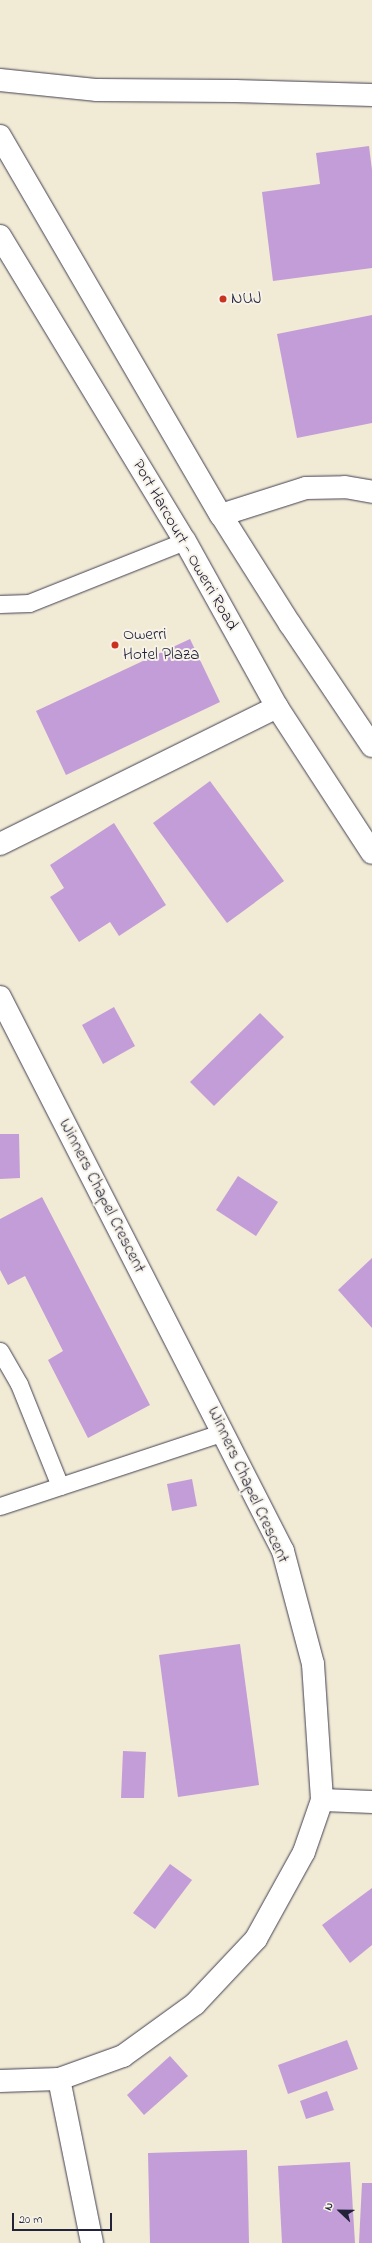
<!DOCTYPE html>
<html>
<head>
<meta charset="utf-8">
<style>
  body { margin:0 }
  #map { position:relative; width:372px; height:2243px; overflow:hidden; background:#f1ead5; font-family:"Indie Flower",sans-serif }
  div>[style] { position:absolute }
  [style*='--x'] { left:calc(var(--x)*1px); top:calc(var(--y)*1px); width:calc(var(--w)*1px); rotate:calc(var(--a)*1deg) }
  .building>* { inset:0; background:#c39dd7 }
  .roads { filter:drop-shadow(0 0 1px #414052) drop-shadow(0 0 1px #414052) }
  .lane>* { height:17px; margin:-8.5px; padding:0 8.5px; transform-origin:8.5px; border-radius:8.5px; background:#fff }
  .street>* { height:22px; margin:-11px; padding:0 11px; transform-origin:11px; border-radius:11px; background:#fff }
  .primary>* { height:22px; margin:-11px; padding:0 11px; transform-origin:11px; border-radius:11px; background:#fff }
  .dots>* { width:11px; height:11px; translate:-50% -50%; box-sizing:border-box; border:2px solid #f7f3e8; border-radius:50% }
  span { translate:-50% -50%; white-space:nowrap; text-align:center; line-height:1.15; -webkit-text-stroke:4px #f7f3e8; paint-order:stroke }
  .poi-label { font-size:17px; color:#22223b }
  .left { translate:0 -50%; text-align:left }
  .street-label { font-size:17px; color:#22223b }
  .north { position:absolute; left:320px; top:2191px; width:40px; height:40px; -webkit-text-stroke:3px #f7f3e8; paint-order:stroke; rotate:292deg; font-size:11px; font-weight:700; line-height:16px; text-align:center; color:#22223b }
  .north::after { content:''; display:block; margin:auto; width:14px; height:18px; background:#22223b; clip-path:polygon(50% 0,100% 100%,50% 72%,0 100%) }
  .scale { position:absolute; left:12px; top:2213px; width:100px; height:18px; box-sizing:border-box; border:2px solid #22223b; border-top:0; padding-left:5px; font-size:12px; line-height:14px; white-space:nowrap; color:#22223b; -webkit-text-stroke:3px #f7f3e8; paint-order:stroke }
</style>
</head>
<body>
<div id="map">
  <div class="building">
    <div style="clip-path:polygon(369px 146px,372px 170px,372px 268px,273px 281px,262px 192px,320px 184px,316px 153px)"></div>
    <div style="clip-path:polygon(372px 315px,372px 423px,297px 438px,277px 334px)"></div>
    <div style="clip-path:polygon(190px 639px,220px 702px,66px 775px,36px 711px)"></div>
    <div style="clip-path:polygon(210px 781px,284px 881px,227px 923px,153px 823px)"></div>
    <div style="clip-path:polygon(114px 823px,166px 905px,119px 936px,110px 922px,79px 942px,50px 897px,64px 888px,50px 865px)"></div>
    <div style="clip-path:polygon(114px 1007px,135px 1046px,103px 1064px,82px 1025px)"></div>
    <div style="clip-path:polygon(260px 1013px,284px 1037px,214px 1106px,190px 1082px)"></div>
    <div style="clip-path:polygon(0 1134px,19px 1134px,20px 1178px,0 1179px)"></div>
    <div style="clip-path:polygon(238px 1176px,278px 1202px,256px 1236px,216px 1210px)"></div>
    <div style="clip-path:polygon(42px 1197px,150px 1405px,88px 1438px,48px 1360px,63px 1351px,25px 1276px,8px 1285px,0 1270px,0 1219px)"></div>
    <div style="clip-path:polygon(372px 1258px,372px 1328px,338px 1290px)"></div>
    <div style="clip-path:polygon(192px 1479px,197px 1506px,172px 1511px,167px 1484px)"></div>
    <div style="clip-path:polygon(240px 1644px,259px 1785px,178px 1797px,159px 1655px)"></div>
    <div style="clip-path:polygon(123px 1751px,146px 1752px,144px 1798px,121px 1798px)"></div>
    <div style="clip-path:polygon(170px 1864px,192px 1880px,155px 1929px,133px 1913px)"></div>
    <div style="clip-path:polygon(372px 1888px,372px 1945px,350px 1963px,322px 1925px)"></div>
    <div style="clip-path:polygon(347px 2040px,358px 2069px,288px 2094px,278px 2065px)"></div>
    <div style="clip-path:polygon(170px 2056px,188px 2076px,144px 2115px,127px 2095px)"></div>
    <div style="clip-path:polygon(327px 2091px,334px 2110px,306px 2119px,300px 2101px)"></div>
    <div style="clip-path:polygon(247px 2150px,249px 2243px,150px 2243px,148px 2153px)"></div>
    <div style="clip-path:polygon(350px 2162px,355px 2243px,282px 2243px,278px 2166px)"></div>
    <div style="clip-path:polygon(362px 2183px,372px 2183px,372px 2243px,359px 2243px)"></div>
  </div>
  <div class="roads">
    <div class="lane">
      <div style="--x:0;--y:604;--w:29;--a:-2"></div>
      <div style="--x:29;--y:603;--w:168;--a:-21.7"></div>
      <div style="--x:0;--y:1351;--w:38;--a:60"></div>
      <div style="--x:19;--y:1384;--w:110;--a:68.1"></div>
      <div style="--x:0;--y:1506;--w:236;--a:-18.3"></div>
    </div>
    <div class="street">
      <div style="--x:0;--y:80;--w:98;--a:5.9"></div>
      <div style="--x:97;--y:90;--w:138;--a:0.4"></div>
      <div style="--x:235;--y:91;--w:137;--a:1.7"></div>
      <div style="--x:221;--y:515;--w:89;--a:-17.6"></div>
      <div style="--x:306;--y:488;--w:39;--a:-1"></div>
      <div style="--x:345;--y:487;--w:27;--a:10"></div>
      <div style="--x:0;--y:844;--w:309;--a:-26.3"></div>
      <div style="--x:0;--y:997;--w:622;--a:62.94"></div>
      <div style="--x:283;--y:1551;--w:117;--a:75.1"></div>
      <div style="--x:313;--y:1664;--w:136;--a:86.2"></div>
      <div style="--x:322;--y:1800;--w:55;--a:109.1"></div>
      <div style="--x:304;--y:1852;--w:99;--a:118.9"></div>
      <div style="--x:256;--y:1939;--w:89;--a:133.2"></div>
      <div style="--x:195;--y:2004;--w:89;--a:144.2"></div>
      <div style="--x:123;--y:2056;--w:68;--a:160.2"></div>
      <div style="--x:59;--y:2079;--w:59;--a:178.1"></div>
      <div style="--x:322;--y:1800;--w:50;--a:2.3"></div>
      <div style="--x:59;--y:2079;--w:167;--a:78.6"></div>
    </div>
    <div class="primary">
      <div style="--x:0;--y:136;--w:439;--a:59.8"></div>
      <div style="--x:221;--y:515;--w:129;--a:57.7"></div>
      <div style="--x:290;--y:624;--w:147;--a:56.1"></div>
      <div style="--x:0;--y:236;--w:357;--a:58.8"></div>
      <div style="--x:185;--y:541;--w:190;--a:61"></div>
      <div style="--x:277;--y:707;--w:174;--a:56.9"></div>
    </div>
  </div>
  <div class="dots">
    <div style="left:223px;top:299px;background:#c8321e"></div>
    <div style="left:115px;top:645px;background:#c8321e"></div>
  </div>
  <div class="poi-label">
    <span class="left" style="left:231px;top:299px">NUJ</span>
    <span class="left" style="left:123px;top:645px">Owerri<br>Hotel Plaza</span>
  </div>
  <div class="street-label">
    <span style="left:185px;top:545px;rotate:60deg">Port Harcourt - Owerri Road</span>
    <span style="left:102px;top:1196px;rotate:63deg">Winners Chapel Crescent</span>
    <span style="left:248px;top:1485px;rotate:65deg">Winners Chapel Crescent</span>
  </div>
  <div class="north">N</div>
  <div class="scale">20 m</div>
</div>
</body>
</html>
